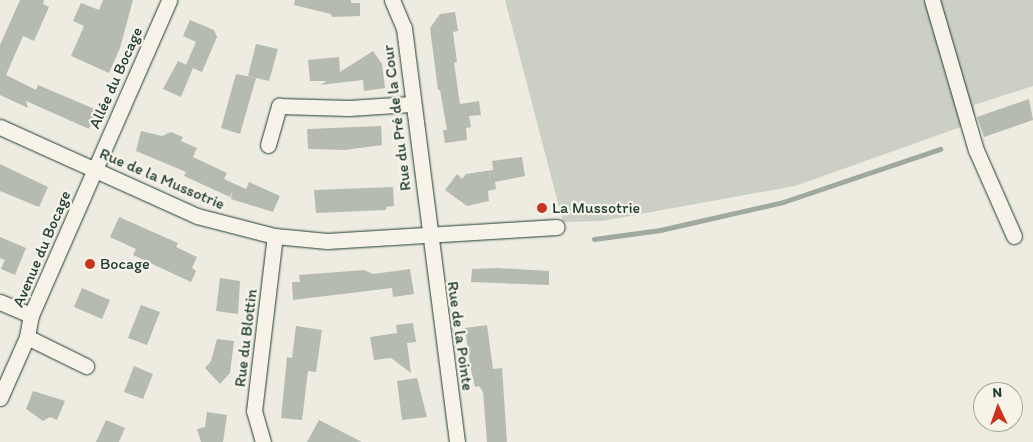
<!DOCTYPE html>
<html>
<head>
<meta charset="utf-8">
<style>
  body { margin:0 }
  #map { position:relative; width:1033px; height:442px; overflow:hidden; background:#eeece1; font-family:Itim,sans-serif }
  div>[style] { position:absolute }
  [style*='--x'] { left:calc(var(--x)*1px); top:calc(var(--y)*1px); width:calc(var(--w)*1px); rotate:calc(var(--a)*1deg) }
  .green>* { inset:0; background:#cccfc4 }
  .stream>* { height:5px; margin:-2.5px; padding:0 2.5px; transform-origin:2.5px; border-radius:2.5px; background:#9fa99f }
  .building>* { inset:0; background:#b5bbb0 }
  .roads { filter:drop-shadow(0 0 1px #1f3d34) drop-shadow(0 0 1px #1f3d34) }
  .minor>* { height:15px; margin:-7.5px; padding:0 7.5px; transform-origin:7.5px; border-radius:7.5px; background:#f7f3e8 }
  .dots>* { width:14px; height:14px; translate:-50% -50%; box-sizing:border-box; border:2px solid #f7f3e8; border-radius:50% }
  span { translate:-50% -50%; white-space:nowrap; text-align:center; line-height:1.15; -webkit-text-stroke:4.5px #f7f3e8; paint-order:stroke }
  .street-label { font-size:16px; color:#1f3d34 }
  .poi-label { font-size:16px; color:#1f3d34 }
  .left { translate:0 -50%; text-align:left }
  .north { position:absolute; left:973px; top:382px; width:50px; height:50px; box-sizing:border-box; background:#f7f3e8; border:1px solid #a1aaa0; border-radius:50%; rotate:357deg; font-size:14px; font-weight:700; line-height:20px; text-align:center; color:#1f3d34 }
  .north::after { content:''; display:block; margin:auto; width:18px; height:22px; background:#c8321e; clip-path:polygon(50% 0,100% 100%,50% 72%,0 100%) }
</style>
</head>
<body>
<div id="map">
  <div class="green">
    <div style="clip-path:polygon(505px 0,1033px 0,1033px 86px,974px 105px,975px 122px,795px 186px,602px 221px,563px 222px)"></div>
  </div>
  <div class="stream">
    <div style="--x:594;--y:239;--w:67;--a:-7.8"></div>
    <div style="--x:660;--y:230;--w:126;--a:-12.8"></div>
    <div style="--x:783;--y:202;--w:166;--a:-18.7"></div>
  </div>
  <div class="building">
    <div style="clip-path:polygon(20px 0,44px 0,43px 4px,49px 7px,34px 41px,23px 36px,6px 75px,36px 90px,38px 85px,97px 110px,89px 129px,26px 101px,28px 108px,0 95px,0 45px)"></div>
    <div style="clip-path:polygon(103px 0,133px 0,120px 48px,109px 73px,71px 56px,84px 26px,73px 21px,81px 3px,99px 10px)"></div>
    <div style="clip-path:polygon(295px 0,351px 0,351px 3px,360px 3px,360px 16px,332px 17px,331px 14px,294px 5px)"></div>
    <div style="clip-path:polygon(455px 12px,458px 31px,453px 32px,457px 62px,454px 63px,460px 104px,479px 101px,481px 115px,469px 116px,471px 127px,466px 128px,467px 140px,445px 143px,443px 130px,447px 130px,440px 90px,438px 90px,430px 28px,440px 14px)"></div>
    <div style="clip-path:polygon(190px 20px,214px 30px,217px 37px,202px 72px,186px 65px,196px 42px,183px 36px)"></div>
    <div style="clip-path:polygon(256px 44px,278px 49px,269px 81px,248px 76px)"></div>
    <div style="clip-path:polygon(373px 51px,382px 64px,385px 88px,364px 91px,363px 80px,320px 85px,327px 81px,310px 81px,308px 60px,339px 57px,340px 72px)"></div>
    <div style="clip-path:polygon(178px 61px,193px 68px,181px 97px,163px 89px)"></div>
    <div style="clip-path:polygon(236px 74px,256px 78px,240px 134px,221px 128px)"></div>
    <div style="clip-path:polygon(1029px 99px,1033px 120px,984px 137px,977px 117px)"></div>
    <div style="clip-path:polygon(381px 126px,382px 145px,345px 150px,308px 149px,307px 129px)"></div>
    <div style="clip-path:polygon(141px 131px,162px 136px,171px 132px,183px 137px,181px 141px,197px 148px,193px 157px,227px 173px,224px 179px,246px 189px,249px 182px,280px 196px,273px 212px,231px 199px,232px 191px,230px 197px,184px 176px,186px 172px,136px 151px)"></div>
    <div style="clip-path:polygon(522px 157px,525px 176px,495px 182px,496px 189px,488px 191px,489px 201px,467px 206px,445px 190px,457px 174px,462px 179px,466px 174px,493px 170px,492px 161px)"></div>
    <div style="clip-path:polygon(0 164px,48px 187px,39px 207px,0 191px)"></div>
    <div style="clip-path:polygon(393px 187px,394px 206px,386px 207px,386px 210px,316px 213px,314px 190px)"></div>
    <div style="clip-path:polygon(119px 217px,178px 243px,176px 247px,197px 257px,192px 268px,196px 271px,191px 282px,133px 255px,136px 249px,110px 237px)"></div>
    <div style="clip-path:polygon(0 237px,26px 248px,15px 275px,1px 269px,5px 260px,0 258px)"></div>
    <div style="clip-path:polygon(498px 268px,549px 271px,549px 285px,471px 282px,472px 269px)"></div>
    <div style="clip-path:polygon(410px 269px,414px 294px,393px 297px,392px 288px,293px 300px,292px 282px,300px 282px,299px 275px,364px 270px,373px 274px)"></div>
    <div style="clip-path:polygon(220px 278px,240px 281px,238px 314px,216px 311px)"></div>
    <div style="clip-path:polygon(82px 288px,110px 300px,102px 319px,74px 307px)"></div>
    <div style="clip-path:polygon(141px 305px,160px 312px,147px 345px,128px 338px)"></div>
    <div style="clip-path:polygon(413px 323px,416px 342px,407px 343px,411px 373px,391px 358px,374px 360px,370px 337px,397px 333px,396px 325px)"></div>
    <div style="clip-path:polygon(487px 325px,493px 369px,502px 368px,507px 442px,487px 442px,483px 392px,479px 386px,475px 387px,470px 365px,465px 328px)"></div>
    <div style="clip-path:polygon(296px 326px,322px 330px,316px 372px,308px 371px,302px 420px,281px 418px,287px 357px,292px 358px)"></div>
    <div style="clip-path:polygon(217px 339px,234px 341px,230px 373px,220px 384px,205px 368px,211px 361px)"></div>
    <div style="clip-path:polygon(134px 366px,153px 374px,143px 399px,124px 392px)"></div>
    <div style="clip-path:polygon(417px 378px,427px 417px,402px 420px,397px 381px)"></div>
    <div style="clip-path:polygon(33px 391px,65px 401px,57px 420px,50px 417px,43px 421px,26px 409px)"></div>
    <div style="clip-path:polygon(207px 412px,227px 415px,223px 442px,201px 442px,197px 429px,205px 427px)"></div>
    <div style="clip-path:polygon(106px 420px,125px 428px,119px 442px,96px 442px)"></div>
    <div style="clip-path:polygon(319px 420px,362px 442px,307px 442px)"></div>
  </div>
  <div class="roads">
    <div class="minor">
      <div style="--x:392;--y:0;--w:30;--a:67"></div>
      <div style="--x:404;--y:28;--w:417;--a:82.7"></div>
      <div style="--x:932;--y:0;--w:156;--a:73.7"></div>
      <div style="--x:976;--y:150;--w:94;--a:66.2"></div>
      <div style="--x:0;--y:127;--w:216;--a:24.3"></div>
      <div style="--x:197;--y:216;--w:81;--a:14.4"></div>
      <div style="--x:275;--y:236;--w:52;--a:5.5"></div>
      <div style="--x:327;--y:241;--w:230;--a:-3.5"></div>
      <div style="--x:268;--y:145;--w:41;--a:-74.2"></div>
      <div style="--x:279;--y:106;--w:70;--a:1.6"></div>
      <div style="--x:349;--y:108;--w:62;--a:-3.7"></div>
      <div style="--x:0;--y:302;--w:34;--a:23"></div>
      <div style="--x:27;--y:337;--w:66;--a:26.2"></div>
      <div style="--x:0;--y:398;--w:67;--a:-66.1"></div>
      <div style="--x:27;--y:337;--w:22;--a:-80"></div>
      <div style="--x:31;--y:315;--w:344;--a:-66.3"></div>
      <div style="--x:263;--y:442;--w:32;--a:-106"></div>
      <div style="--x:254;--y:411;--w:176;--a:-83.2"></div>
    </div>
  </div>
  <div class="dots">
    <div style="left:542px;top:208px;background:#c8321e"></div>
    <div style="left:90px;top:264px;background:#c8321e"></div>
  </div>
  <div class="street-label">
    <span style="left:116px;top:78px;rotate:-66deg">Allée du Bocage</span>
    <span style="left:397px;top:118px;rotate:-97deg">Rue du Pré de la Cour</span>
    <span style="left:162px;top:179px;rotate:23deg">Rue de la Mussotrie</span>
    <span style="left:42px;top:249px;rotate:-67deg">Avenue du Bocage</span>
    <span style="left:460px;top:336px;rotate:82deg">Rue de la Pointe</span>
    <span style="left:246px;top:338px;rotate:-83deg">Rue du Blottin</span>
  </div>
  <div class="poi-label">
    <span class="left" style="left:552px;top:208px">La Mussotrie</span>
    <span class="left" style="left:100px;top:264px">Bocage</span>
  </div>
  <div class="north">N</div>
</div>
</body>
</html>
